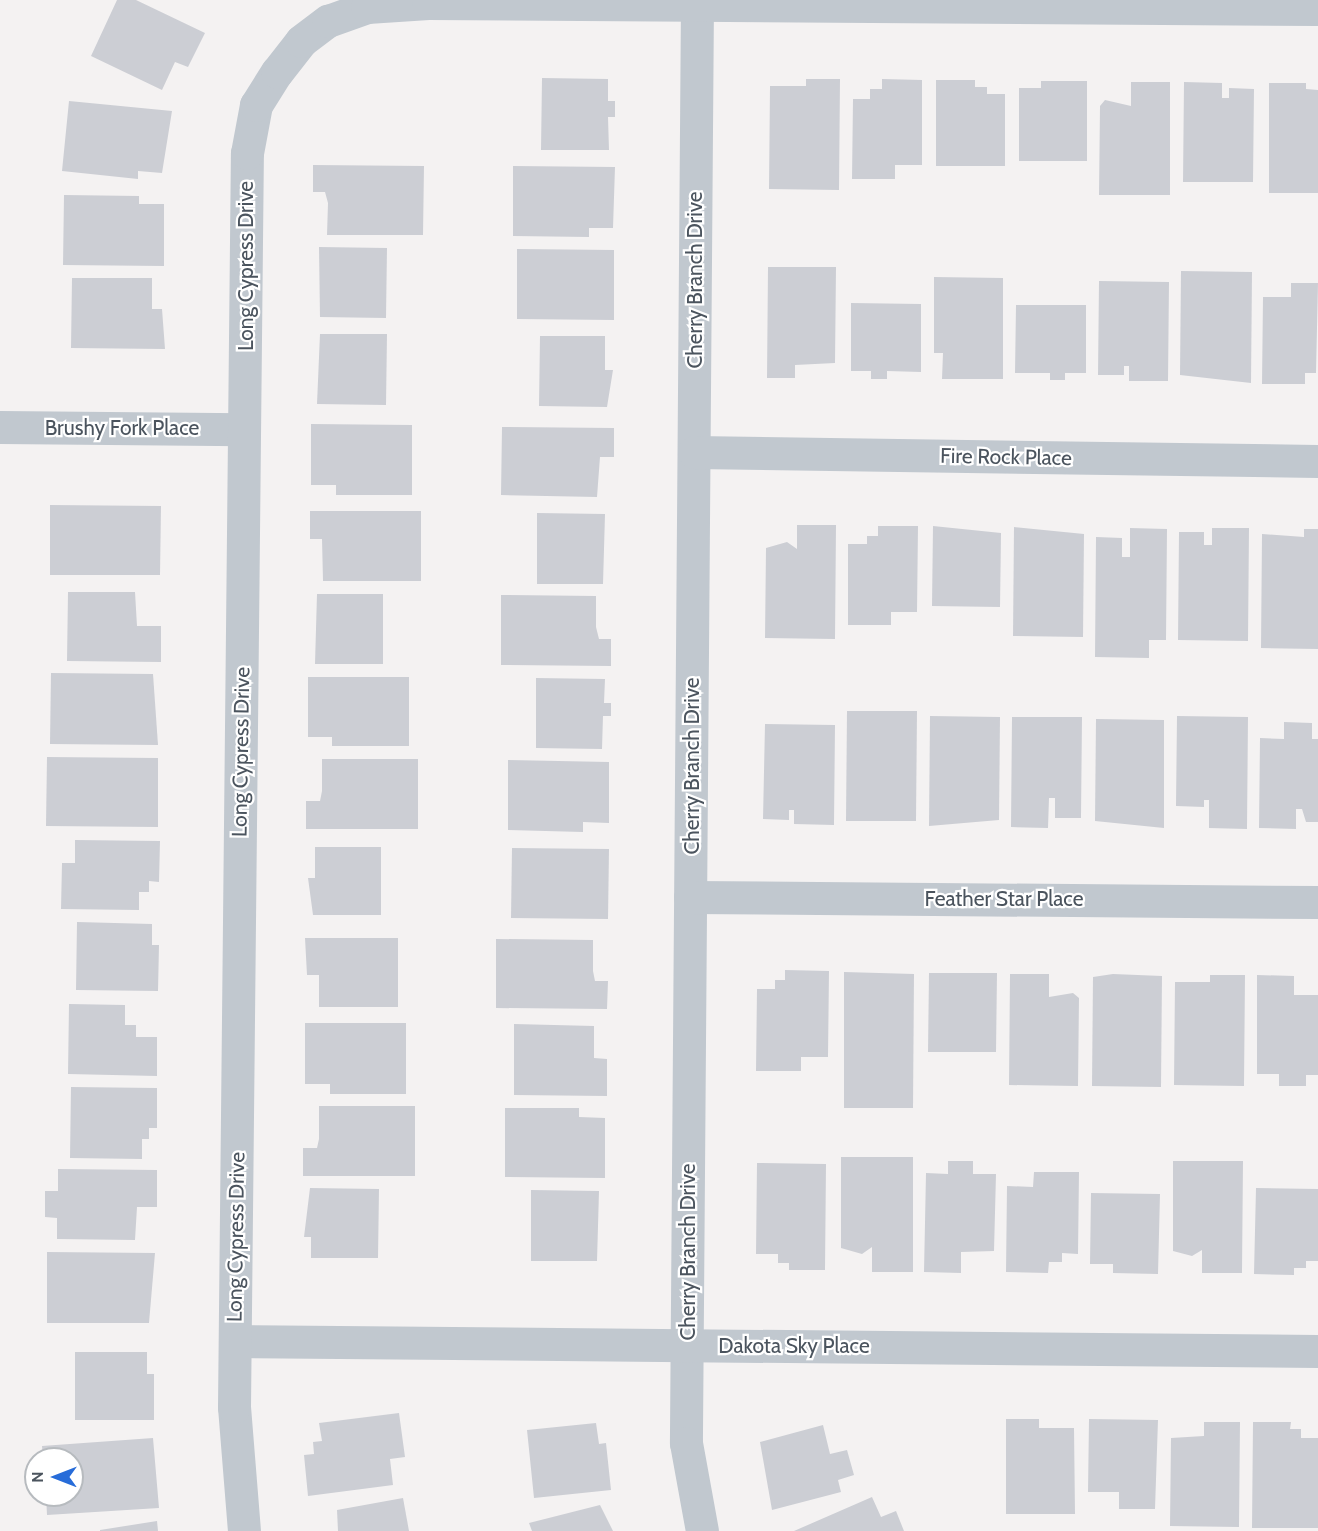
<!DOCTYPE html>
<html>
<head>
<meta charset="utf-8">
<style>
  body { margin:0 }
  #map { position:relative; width:1318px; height:1531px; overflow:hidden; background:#f4f2f2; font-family:Cabin,sans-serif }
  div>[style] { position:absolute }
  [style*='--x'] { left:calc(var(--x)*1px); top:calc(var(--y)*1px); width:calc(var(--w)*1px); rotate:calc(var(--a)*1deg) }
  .building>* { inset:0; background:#ccced4 }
  .minor>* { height:33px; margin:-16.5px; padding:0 16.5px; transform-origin:16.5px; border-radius:16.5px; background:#c1c8cf }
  span { translate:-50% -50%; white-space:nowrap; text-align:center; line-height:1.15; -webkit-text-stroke:4.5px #fff; paint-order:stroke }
  .street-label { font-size:21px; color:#4b545e }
  .north { position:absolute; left:24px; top:1447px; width:60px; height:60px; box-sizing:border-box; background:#fff; border:2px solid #b7bbbf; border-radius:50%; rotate:270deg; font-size:16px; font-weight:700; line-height:24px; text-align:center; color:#4b545e }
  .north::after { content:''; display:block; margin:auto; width:21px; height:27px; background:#276cd9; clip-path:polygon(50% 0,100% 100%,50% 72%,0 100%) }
</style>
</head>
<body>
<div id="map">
  <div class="building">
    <div style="clip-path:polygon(117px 0,136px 0,205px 33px,188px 67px,175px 62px,162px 90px,91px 56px)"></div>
    <div style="clip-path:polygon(542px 78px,608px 79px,608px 101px,615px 101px,615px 117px,608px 117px,609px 150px,541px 150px)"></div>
    <div style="clip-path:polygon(806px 79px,840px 79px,839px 190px,769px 189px,770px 86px,806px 86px)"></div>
    <div style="clip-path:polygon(882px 79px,922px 80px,922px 165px,895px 165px,895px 179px,852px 179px,853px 99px,870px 99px,870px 89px,882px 89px)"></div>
    <div style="clip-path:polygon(936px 80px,975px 80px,975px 87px,987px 87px,987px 94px,1005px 94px,1005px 166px,936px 166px)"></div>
    <div style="clip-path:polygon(1041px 81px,1087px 81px,1087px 161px,1019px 161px,1019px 88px,1041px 88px)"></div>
    <div style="clip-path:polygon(1131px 82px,1170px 82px,1170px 195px,1099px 195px,1100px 106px,1105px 100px,1131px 106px)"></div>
    <div style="clip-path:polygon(1184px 82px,1222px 83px,1222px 98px,1229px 98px,1229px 88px,1254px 89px,1253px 182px,1183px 182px)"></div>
    <div style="clip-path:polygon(1269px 83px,1306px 83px,1306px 89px,1318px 90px,1318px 193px,1269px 193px)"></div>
    <div style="clip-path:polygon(69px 101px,172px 111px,162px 173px,138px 171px,138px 179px,62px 171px)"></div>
    <div style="clip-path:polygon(313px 165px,424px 166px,423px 235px,327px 235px,328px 203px,325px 192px,313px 192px)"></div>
    <div style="clip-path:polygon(513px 166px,615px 167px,613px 228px,589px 228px,589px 237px,513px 236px)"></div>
    <div style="clip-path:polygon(64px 195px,139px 196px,139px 204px,164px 204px,164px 266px,63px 265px)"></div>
    <div style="clip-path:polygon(319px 247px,387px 248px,386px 318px,320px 317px)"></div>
    <div style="clip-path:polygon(517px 249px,614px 250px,614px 320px,517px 319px)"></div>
    <div style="clip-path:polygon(768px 267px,836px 267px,835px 363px,795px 365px,795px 378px,767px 378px)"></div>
    <div style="clip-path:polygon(1181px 271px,1252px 272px,1251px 383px,1180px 375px)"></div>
    <div style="clip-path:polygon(934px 277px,1003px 278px,1003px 379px,942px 379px,943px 353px,934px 353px)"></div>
    <div style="clip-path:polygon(72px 278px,152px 278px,152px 309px,162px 309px,165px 349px,71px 348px)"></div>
    <div style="clip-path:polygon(1099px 281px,1169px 282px,1168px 381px,1129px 381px,1129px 366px,1124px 366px,1124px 375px,1098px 375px)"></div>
    <div style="clip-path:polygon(1291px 283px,1318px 283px,1316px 373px,1305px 373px,1305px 384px,1262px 384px,1263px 297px,1291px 297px)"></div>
    <div style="clip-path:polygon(851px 303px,921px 304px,921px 372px,887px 371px,887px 379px,871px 379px,871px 371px,851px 371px)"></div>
    <div style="clip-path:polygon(1016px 305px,1086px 305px,1086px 373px,1065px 373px,1065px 380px,1050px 380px,1050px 373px,1015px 373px)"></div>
    <div style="clip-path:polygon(320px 334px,387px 334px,386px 405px,317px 404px)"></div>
    <div style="clip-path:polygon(540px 336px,605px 336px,605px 370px,613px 370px,607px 407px,539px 406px)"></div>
    <div style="clip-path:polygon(311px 424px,412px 425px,412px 495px,336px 495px,336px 485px,311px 485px)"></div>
    <div style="clip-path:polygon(502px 427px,614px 428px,614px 457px,600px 457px,597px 497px,501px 495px)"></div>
    <div style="clip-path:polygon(50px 505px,161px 506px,160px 575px,50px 575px)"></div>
    <div style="clip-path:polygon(310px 511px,421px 511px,421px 581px,323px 581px,322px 539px,310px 539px)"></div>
    <div style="clip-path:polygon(537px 513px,605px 514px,603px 584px,537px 584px)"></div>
    <div style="clip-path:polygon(797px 525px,836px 525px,835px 639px,765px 638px,766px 548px,787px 542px,797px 549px)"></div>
    <div style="clip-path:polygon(878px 526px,918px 526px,917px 612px,891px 612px,891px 625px,848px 625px,848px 544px,867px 544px,867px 536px,878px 536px)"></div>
    <div style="clip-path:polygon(933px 526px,1001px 533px,1000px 607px,932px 606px)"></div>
    <div style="clip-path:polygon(1014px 527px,1084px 534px,1083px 637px,1013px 636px)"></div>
    <div style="clip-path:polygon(1130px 528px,1167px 529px,1166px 640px,1149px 640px,1149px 658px,1095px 657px,1096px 537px,1122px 538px,1122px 557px,1130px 557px)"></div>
    <div style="clip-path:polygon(1212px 528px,1249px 528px,1248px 641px,1178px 640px,1179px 532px,1204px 532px,1204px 545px,1212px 545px)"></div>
    <div style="clip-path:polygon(1304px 529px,1318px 529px,1318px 649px,1261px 648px,1262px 534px,1304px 537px)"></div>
    <div style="clip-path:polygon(68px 592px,135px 592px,137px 626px,161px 626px,161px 662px,67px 661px)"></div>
    <div style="clip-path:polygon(317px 594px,383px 594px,383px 664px,315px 664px)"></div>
    <div style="clip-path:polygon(501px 595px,596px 596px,596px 627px,599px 639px,611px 639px,611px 666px,501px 665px)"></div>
    <div style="clip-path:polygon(51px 673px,153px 674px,158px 745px,50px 744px)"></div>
    <div style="clip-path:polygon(308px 677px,409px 677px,409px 746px,332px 746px,332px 737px,308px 737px)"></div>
    <div style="clip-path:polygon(536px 678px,605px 679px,604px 703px,611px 703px,611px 716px,603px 716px,602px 749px,536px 748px)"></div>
    <div style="clip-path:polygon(847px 711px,917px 711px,916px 821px,846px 821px)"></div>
    <div style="clip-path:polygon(930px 716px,1000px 717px,999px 820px,929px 826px)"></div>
    <div style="clip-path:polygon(1177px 716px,1248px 717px,1247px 829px,1209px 828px,1209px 800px,1204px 800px,1204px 807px,1176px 806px)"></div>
    <div style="clip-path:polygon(1012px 717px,1082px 717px,1081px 818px,1055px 818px,1055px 798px,1049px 798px,1048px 828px,1011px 827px)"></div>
    <div style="clip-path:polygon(1096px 719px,1164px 720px,1164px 828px,1095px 821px)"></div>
    <div style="clip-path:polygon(1284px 722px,1312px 723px,1312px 739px,1318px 739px,1318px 822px,1306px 822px,1302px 809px,1296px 809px,1296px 829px,1259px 828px,1260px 738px,1284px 739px)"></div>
    <div style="clip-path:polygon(765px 724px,835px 725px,834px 825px,794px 824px,794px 810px,789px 810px,789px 820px,763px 819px)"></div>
    <div style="clip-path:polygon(47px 757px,158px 758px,158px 827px,46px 826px)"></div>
    <div style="clip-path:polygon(322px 759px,418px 759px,418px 829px,306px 829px,306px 801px,320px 801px,322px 791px)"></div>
    <div style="clip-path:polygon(508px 760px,609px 762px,609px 823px,583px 822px,583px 832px,508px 830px)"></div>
    <div style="clip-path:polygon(75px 840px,160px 841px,159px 882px,149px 881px,149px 892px,139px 892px,139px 910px,61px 909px,62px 863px,75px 863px)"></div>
    <div style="clip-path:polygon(315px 847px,381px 847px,381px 915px,313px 915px,308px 878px,315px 878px)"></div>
    <div style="clip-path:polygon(512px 848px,609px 849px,608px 919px,511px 918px)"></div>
    <div style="clip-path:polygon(77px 922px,152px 924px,152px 945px,159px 945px,158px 991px,76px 990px)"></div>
    <div style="clip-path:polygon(305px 938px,398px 938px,398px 1007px,319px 1007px,319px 975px,307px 975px)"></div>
    <div style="clip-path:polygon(496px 939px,593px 940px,593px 971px,595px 981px,608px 981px,607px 1009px,496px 1008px)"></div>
    <div style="clip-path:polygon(785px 970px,829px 971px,828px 1057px,801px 1057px,801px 1071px,756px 1071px,757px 989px,775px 989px,775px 980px,785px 980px)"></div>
    <div style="clip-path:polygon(844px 972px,914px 974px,913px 1108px,844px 1108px)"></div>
    <div style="clip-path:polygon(929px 973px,997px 973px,996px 1052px,928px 1052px)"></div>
    <div style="clip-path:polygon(1010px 974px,1049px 974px,1049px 997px,1073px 993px,1079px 998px,1078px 1086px,1009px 1085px)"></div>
    <div style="clip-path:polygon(1113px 974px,1162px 976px,1161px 1087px,1092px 1086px,1093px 977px)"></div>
    <div style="clip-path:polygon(1210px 975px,1245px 975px,1244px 1086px,1174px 1085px,1175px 982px,1210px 982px)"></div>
    <div style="clip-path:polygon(1257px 975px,1294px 976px,1294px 995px,1318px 995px,1318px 1075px,1306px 1075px,1306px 1086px,1279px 1086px,1279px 1074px,1257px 1074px)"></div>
    <div style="clip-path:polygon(69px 1004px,125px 1005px,125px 1025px,136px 1025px,136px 1037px,157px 1037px,157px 1076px,68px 1074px)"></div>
    <div style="clip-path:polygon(305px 1023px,406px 1023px,406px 1094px,330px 1094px,330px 1084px,305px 1084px)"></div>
    <div style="clip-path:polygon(514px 1024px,594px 1026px,594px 1058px,607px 1059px,607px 1096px,514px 1095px)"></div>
    <div style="clip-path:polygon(71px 1087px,157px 1088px,157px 1128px,149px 1128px,149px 1139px,142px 1139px,142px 1159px,70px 1158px)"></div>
    <div style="clip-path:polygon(319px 1106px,415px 1106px,415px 1176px,303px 1176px,303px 1148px,317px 1148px,319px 1139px)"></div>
    <div style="clip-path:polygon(505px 1108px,579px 1108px,579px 1117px,605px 1118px,605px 1178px,505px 1177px)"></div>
    <div style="clip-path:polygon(841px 1157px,913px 1157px,913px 1272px,872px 1272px,872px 1247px,862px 1254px,841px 1248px)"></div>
    <div style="clip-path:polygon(948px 1161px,973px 1161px,973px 1174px,996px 1174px,994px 1251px,961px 1252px,961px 1273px,924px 1272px,926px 1173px,948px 1174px)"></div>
    <div style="clip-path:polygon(1173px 1161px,1243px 1161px,1242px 1273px,1202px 1273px,1202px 1250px,1192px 1256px,1173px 1251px)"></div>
    <div style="clip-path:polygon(757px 1163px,826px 1164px,825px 1270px,789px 1270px,789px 1263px,778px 1263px,778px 1254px,756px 1254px)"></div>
    <div style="clip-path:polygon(58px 1169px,157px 1170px,157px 1207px,137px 1207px,135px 1240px,57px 1239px,57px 1218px,45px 1217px,45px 1191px,58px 1191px)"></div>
    <div style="clip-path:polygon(1034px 1172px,1079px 1172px,1078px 1254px,1062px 1253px,1062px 1262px,1049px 1262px,1048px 1273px,1006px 1272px,1007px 1186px,1033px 1187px)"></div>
    <div style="clip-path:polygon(310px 1188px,379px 1189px,378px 1258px,311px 1258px,311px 1237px,304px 1237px)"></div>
    <div style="clip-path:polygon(1256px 1188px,1318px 1189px,1318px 1261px,1306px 1261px,1306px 1268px,1294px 1268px,1294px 1275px,1254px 1274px)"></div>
    <div style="clip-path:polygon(531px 1190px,599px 1191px,597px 1261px,531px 1261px)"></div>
    <div style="clip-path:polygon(1091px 1193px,1160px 1194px,1158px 1274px,1113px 1273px,1113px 1264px,1090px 1264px)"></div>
    <div style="clip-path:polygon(47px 1252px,155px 1253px,149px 1323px,47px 1323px)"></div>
    <div style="clip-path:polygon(75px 1352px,147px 1352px,147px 1374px,154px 1374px,154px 1420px,75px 1420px)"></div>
    <div style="clip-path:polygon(399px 1413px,405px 1457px,390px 1459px,393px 1485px,308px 1496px,304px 1455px,314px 1454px,313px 1442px,322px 1441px,319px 1423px)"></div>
    <div style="clip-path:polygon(1006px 1419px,1039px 1419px,1039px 1428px,1074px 1428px,1075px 1514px,1006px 1514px)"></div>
    <div style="clip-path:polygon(1089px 1419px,1158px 1420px,1155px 1509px,1119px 1509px,1119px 1492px,1088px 1492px)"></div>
    <div style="clip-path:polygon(1204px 1422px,1240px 1422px,1239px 1527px,1170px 1526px,1171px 1438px,1204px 1436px)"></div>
    <div style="clip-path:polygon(1253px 1422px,1291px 1422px,1290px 1429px,1301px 1429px,1301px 1438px,1318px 1438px,1318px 1528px,1252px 1528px)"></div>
    <div style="clip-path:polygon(596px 1423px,599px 1444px,606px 1443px,611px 1490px,534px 1498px,527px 1430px)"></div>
    <div style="clip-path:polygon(823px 1425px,830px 1454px,847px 1450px,854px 1475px,838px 1480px,841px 1492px,772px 1510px,760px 1442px)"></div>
    <div style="clip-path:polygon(153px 1438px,159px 1508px,47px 1515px,46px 1495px,72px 1495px,72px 1459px,43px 1459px,42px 1446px)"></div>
    <div style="clip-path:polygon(872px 1497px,881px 1517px,896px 1511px,904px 1531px,794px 1531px)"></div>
    <div style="clip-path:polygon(403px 1498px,409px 1531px,338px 1531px,337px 1510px)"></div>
    <div style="clip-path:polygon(600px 1505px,613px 1531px,532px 1531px,529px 1523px)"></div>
    <div style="clip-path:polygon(157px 1521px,158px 1531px,100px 1531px,100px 1530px)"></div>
  </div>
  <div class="minor">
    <div style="--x:697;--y:0;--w:1443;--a:90.44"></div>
    <div style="--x:686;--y:1443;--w:89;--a:79.7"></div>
    <div style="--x:0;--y:427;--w:244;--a:0.5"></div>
    <div style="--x:694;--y:452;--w:624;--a:0.83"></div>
    <div style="--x:690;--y:897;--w:628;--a:0.46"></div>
    <div style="--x:235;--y:1341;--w:1083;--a:0.53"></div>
    <div style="--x:244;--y:1531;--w:124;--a:-94.6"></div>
    <div style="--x:234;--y:1407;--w:1254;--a:-89.41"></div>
    <div style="--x:247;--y:153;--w:49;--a:-79.4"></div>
    <div style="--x:256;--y:105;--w:39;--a:-58"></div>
    <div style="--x:277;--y:72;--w:39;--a:-52"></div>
    <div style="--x:301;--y:41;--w:34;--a:-37"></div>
    <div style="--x:328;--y:21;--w:41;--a:-19.7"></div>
    <div style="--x:367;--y:7;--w:61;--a:-3.8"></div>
    <div style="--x:428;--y:3;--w:890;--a:0.39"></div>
  </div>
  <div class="street-label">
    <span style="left:246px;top:266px;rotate:-90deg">Long Cypress Drive</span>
    <span style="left:695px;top:280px;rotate:-90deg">Cherry Branch Drive</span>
    <span style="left:122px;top:428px">Brushy Fork Place</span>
    <span style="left:1006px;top:457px;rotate:1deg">Fire Rock Place</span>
    <span style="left:241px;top:752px;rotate:-89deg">Long Cypress Drive</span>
    <span style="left:692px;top:766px;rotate:-90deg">Cherry Branch Drive</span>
    <span style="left:1004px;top:899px">Feather Star Place</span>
    <span style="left:236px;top:1237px;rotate:-89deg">Long Cypress Drive</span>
    <span style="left:688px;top:1252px;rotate:-90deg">Cherry Branch Drive</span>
    <span style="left:794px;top:1346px">Dakota Sky Place</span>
  </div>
  <div class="north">N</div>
</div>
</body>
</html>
